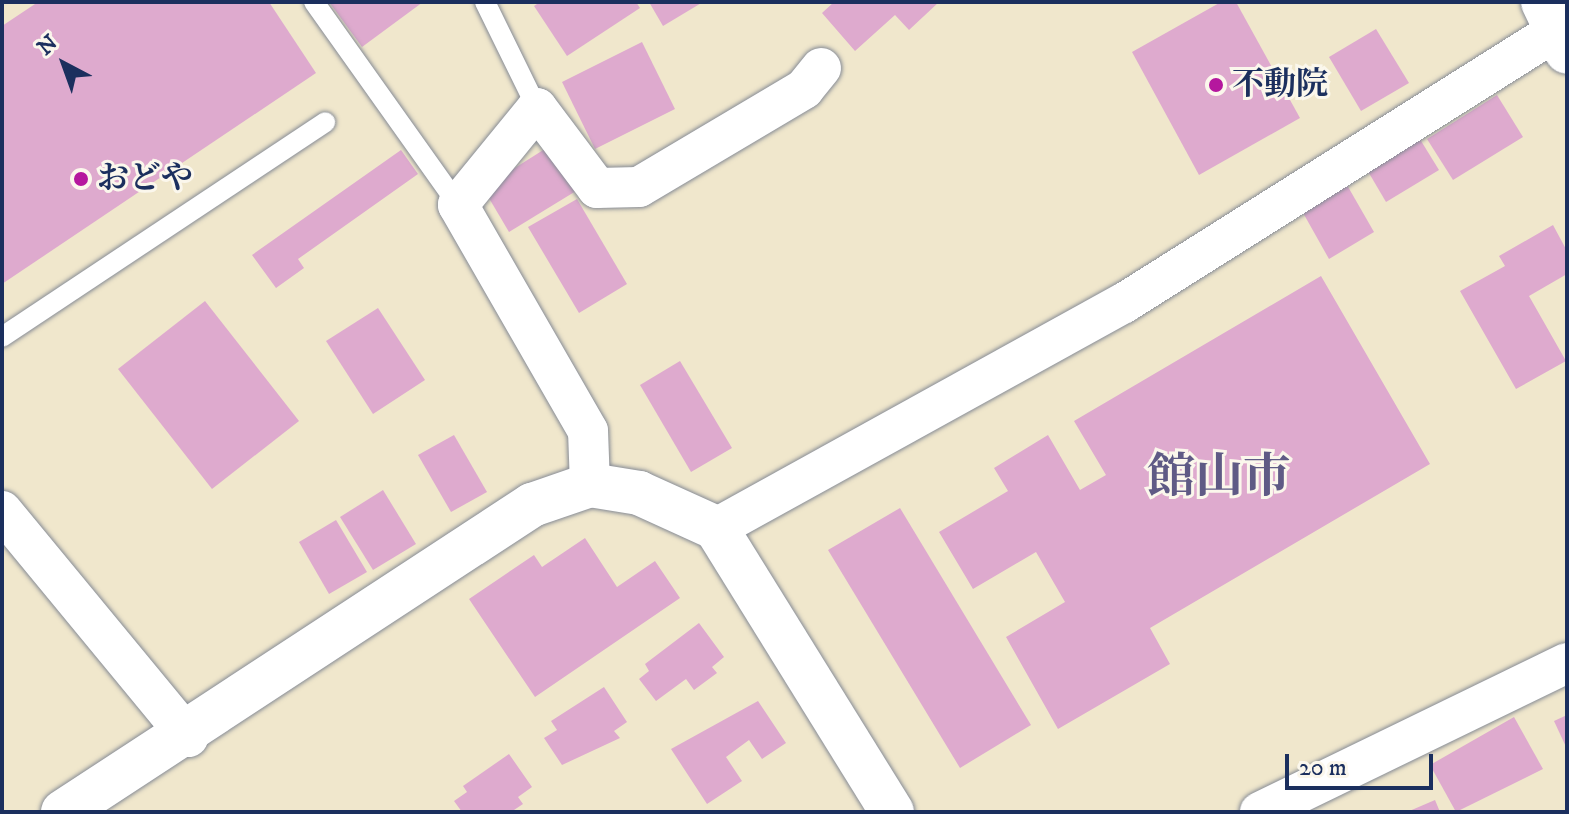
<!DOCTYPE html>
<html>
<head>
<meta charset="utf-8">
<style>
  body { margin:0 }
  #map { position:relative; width:1569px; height:814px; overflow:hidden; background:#f0e7cc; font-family:"IM FELL DW Pica","Noto Serif JP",serif }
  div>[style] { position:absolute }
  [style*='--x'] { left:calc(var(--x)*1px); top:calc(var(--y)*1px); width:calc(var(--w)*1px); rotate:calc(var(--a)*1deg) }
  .building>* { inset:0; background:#deaace }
  .roads { filter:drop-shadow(0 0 2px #868b95) drop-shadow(0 0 2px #868b95) }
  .lane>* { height:20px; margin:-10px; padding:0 10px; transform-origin:10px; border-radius:10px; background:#fff }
  .street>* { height:40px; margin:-20px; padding:0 20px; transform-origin:20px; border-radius:20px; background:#fff }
  .secondary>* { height:44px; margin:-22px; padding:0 22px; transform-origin:22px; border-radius:22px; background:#fff }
  .dots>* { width:22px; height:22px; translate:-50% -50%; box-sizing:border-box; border:4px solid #fbf7ec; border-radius:50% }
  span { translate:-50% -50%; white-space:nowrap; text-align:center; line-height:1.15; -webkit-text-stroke:6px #fbf7ec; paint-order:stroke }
  .poi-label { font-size:32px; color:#1b2f5e; font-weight:700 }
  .left { translate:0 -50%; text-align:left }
  .town-label { font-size:48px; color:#5f5a85; font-weight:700 }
  .frame { position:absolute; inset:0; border:4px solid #1b2f5e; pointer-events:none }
  .north { position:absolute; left:24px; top:24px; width:80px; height:80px; -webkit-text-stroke:6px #fbf7ec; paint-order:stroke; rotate:319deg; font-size:22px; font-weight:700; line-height:32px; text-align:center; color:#1b2f5e }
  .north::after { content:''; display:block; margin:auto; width:28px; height:36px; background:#1b2f5e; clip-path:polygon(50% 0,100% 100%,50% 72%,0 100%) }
  .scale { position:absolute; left:1285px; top:754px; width:148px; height:36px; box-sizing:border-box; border:4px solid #1b2f5e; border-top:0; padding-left:10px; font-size:24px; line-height:28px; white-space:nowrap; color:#1b2f5e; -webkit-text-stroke:6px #fbf7ec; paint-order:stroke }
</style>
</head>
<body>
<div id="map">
  <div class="building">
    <div style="clip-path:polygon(38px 2px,269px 2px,316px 73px,2px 284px,2px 26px)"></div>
    <div style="clip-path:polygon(329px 2px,423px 2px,362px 47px)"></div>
    <div style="clip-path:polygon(540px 2px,636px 2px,640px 8px,567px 56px,534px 6px)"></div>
    <div style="clip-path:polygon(649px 2px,703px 2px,663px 26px)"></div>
    <div style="clip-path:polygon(834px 2px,939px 2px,909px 30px,895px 15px,855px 51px,822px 13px)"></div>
    <div style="clip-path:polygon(1221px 2px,1236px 2px,1300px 118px,1199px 175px,1132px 52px)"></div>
    <div style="clip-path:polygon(1376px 29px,1409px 83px,1361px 111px,1329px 57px)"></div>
    <div style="clip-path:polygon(642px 42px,675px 109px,595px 149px,562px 82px)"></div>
    <div style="clip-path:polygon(1497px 95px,1523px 137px,1453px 180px,1427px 139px)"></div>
    <div style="clip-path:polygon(1418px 136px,1439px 170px,1386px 202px,1366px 168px)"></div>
    <div style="clip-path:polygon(548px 147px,576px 191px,509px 232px,483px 188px)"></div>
    <div style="clip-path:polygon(401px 150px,418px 174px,298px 259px,304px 268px,276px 288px,252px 255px)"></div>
    <div style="clip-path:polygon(1347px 185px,1374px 232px,1329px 259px,1302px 211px)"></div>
    <div style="clip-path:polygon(577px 199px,627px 284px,579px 313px,528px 227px)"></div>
    <div style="clip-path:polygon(1553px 225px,1567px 251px,1567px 274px,1529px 296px,1566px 361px,1516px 389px,1460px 291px,1505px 266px,1499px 256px)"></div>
    <div style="clip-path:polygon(1321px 276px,1430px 464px,1150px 628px,1170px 664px,1058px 729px,1006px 637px,1065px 602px,1036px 552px,973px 589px,939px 532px,1008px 491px,994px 468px,1048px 435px,1080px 490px,1106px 475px,1074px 421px)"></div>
    <div style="clip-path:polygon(205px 301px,299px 421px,212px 489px,118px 369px)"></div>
    <div style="clip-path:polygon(378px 308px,425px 380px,373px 414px,326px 341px)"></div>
    <div style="clip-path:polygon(680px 361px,732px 448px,691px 472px,640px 385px)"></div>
    <div style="clip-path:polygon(454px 435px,487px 492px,451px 512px,418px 455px)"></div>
    <div style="clip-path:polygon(383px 490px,416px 544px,373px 570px,340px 517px)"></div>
    <div style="clip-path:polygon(900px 508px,1031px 725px,960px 768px,828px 550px)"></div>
    <div style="clip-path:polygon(336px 520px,367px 572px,329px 594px,299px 542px)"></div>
    <div style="clip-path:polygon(585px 538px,617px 587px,655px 561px,680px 598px,535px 697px,469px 599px,534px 555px,542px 567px)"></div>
    <div style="clip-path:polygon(699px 623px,724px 657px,712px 667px,717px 673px,694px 690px,686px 679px,656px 701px,639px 679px,649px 671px,645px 664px)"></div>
    <div style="clip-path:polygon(604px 687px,627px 722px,614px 731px,620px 738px,562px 765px,544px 738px,557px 730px,551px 721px)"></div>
    <div style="clip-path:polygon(758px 701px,786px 743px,762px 759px,749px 740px,726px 757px,742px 781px,707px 804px,671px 749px)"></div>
    <div style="clip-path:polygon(1567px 715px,1567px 749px,1554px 721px)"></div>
    <div style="clip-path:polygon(1514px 717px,1543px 769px,1456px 812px,1430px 765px)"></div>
    <div style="clip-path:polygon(509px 754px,532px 787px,518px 797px,523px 804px,511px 812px,462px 812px,454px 801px,467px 792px,463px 786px)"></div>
    <div style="clip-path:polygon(1435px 800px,1440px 812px,1407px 812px)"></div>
  </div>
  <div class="roads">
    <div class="lane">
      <div style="--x:314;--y:2;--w:249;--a:54.6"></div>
      <div style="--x:485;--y:2;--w:118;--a:63.9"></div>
      <div style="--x:2;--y:337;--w:388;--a:-33.6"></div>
    </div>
    <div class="street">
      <div style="--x:590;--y:485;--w:54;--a:-92.1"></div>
      <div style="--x:588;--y:431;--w:261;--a:-119.9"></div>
      <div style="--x:458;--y:205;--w:125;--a:-50.8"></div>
      <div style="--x:537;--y:108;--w:100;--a:53.1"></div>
      <div style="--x:597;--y:188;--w:42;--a:-1.4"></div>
      <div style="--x:639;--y:187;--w:192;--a:-30.7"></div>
      <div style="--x:804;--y:89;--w:27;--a:-51"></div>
      <div style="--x:2;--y:511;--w:293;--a:50.5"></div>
      <div style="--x:716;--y:528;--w:466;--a:-28.9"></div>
      <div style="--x:1124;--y:303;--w:510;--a:-32.2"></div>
      <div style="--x:1260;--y:812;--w:341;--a:-25.9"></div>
    </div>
    <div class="secondary">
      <div style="--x:1543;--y:2;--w:55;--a:64.4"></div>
      <div style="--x:63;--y:812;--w:561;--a:-33.21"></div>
      <div style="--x:532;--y:505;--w:61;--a:-19"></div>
      <div style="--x:590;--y:485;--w:50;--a:9.3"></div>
      <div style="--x:639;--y:493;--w:85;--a:24.4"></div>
      <div style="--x:716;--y:528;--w:334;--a:58.2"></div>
    </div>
  </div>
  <div class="dots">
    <div style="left:1216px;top:85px;background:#b5179e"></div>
    <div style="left:81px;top:179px;background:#b5179e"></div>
  </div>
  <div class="poi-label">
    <span class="left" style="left:1232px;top:85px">不動院</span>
    <span class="left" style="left:97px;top:179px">おどや</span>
  </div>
  <div class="town-label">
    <span style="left:1219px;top:479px">館山市</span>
  </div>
  <div class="frame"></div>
  <div class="north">N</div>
  <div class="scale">20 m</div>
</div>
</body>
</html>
